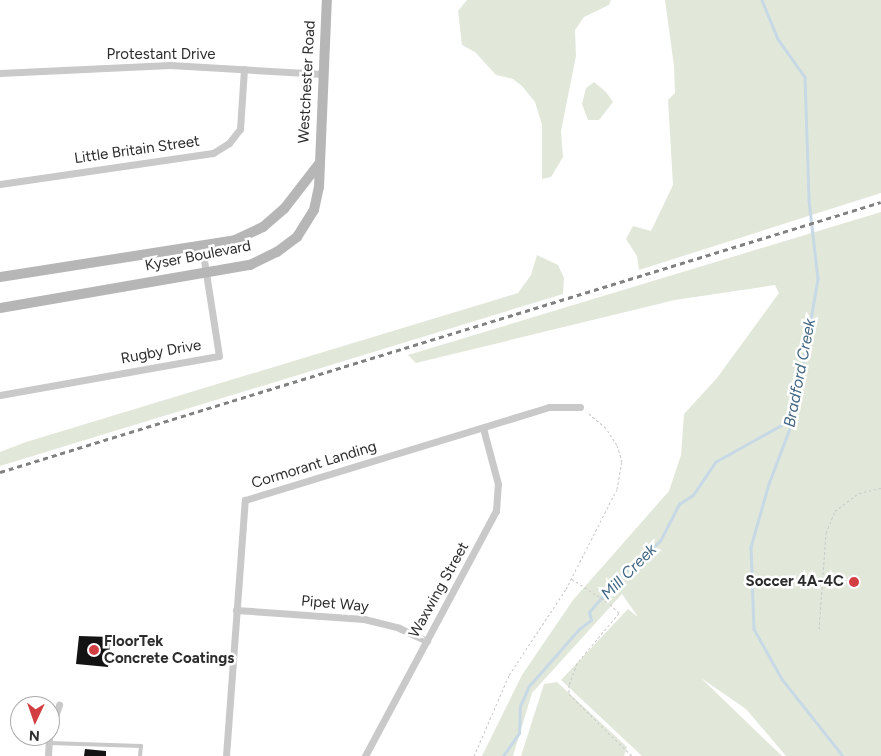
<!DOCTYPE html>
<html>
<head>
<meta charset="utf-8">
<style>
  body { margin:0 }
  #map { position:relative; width:881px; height:756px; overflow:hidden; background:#fff; font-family:Figtree,sans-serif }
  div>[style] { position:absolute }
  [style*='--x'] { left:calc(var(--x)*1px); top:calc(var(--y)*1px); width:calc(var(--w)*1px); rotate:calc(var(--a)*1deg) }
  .green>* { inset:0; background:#e1e8da }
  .stream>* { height:2.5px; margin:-1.25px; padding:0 1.25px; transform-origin:1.25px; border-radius:1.25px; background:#c8d9e6 }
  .building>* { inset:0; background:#131313 }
  .path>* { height:1px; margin-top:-0.5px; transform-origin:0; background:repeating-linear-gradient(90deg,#c9c9c9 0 2.5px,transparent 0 5px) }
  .lane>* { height:4px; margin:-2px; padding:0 2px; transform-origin:2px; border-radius:2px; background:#c9c9c9 }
  .street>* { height:7px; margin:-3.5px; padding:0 3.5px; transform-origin:3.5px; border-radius:3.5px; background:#c9c9c9 }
  .secondary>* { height:10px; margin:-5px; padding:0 5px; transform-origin:5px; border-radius:5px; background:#b6b6b6 }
  .rail>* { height:2.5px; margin-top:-1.25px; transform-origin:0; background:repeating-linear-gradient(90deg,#818181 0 5px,transparent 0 9px) }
  .dots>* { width:14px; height:14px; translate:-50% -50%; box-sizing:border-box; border:2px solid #fff; border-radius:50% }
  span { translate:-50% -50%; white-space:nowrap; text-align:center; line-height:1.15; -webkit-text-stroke:5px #fff; paint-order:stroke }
  .street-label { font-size:15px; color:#2c2c2c }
  .poi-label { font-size:15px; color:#2c2c2c; font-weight:700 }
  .right { translate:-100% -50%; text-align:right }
  .left { translate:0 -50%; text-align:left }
  .water-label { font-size:16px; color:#436784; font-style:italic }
  .north { position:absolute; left:10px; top:696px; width:50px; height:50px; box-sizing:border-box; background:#fff; border:1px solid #ababab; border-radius:50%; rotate:183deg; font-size:14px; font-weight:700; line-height:20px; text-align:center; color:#2c2c2c }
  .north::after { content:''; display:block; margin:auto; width:18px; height:22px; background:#d23e41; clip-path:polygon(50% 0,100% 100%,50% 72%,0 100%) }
</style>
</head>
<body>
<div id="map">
  <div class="green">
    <div style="clip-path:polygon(467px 0,611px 0,609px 5px,584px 17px,575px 30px,576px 56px,561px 131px,563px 157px,551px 177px,542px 179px,542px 125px,535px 102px,522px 86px,513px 79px,496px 75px,475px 52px,462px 45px,458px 11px)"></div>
    <div style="clip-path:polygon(665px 0,881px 0,881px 193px,639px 270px,637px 256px,626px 239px,633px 226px,651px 231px,673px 185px,668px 100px,675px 93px,674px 66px)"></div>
    <div style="clip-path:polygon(594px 82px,606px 92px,613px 102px,599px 120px,588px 120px,582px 104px,586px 88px)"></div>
    <div style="clip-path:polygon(881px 212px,881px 756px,786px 756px,746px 709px,701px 678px,782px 756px,642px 756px,561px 680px,628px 609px,638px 617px,622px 594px,532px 693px,513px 756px,482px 756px,522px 675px,573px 600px,669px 491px,681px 455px,684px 414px,717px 378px,779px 293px,775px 285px,675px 300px,416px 363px,408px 355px)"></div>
    <div style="clip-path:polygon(537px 255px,558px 265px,564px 278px,563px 294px,0 466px,0 452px,26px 442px,518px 293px,531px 275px)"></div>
    <div style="clip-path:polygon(557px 682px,627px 747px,624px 756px,521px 756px,544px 684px)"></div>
  </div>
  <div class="stream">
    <div style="--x:762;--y:0;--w:42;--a:67.7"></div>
    <div style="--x:778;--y:39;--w:47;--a:54.6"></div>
    <div style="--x:805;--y:77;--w:123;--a:88.1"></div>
    <div style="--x:809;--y:200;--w:80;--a:83.5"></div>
    <div style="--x:818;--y:279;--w:141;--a:99.8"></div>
    <div style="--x:794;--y:418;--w:71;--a:110.7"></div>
    <div style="--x:769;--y:484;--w:66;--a:105.9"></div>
    <div style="--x:751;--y:547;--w:82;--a:87.9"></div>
    <div style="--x:754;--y:629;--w:57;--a:60.8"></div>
    <div style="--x:782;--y:679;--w:98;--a:51.6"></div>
    <div style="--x:503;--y:756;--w:28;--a:-55"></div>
    <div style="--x:519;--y:733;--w:27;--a:-88"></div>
    <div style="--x:520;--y:706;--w:22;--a:-66"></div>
    <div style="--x:529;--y:686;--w:76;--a:-48.7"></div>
    <div style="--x:579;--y:629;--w:15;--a:-37"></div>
    <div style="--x:591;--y:620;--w:8;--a:-104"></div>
    <div style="--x:589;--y:612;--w:50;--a:-49"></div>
    <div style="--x:622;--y:574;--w:50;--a:-41"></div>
    <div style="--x:660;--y:541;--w:42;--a:-62.8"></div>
    <div style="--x:679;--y:504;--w:17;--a:-33"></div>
    <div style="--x:693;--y:495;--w:40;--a:-56"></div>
    <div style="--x:715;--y:462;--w:90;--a:-29.1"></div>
  </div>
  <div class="building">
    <div style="clip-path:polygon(79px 636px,111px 637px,108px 667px,76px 664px)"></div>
    <div style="clip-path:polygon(85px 749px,106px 751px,106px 756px,84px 756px)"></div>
  </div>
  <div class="path">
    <div style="--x:572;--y:579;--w:45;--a:33.3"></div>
    <div style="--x:610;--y:604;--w:13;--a:45"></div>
    <div style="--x:619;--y:613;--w:65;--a:130"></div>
    <div style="--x:577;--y:663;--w:23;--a:110"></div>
    <div style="--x:569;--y:685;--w:9;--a:90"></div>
    <div style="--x:569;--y:694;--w:88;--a:44.5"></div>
    <div style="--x:819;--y:629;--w:96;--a:-85.8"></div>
    <div style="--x:826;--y:533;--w:24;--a:-68"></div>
    <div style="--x:835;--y:511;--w:30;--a:-37"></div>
    <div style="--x:859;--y:493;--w:23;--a:-13"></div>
    <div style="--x:474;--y:756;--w:88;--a:-66.6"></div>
    <div style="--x:509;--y:675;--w:103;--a:-56.5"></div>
    <div style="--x:566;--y:589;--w:112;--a:-63"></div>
    <div style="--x:617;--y:489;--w:27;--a:-80"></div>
    <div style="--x:622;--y:462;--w:18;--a:-106"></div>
    <div style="--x:617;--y:445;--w:20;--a:-123"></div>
    <div style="--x:606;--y:428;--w:25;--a:-140"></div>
  </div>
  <div class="lane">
    <div style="--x:49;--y:743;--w:92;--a:1.9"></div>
    <div style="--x:141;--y:746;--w:10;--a:96"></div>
  </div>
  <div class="street">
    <div style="--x:0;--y:73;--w:170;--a:-2.7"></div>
    <div style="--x:170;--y:65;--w:153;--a:3.4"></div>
    <div style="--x:0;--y:184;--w:215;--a:-8.3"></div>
    <div style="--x:213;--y:153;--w:19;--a:-32"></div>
    <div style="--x:229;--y:143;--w:18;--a:-52"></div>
    <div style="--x:240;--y:129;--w:60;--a:-86.2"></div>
    <div style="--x:0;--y:395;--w:222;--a:-10.1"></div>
    <div style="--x:219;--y:356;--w:110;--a:-98.9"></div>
    <div style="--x:236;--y:610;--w:128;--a:4"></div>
    <div style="--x:364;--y:619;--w:36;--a:14"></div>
    <div style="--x:399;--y:628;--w:31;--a:25"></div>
    <div style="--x:50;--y:731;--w:28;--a:-71"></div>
    <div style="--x:48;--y:756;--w:20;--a:-87"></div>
    <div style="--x:226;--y:756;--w:257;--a:-85.8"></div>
    <div style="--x:245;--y:500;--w:318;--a:-17"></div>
    <div style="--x:549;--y:407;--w:31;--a:0"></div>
    <div style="--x:365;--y:756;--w:278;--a:-61.9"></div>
    <div style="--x:496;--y:511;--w:27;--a:-86"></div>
    <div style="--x:498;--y:484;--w:58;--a:-105"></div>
  </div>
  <div class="secondary">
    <div style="--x:0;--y:277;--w:238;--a:-8.9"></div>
    <div style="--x:235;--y:240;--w:31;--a:-25"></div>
    <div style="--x:263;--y:227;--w:28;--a:-41"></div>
    <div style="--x:284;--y:209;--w:56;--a:-52.3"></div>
    <div style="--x:0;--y:308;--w:254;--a:-9.8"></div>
    <div style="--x:250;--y:265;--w:30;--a:-26"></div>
    <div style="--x:277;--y:252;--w:25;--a:-37"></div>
    <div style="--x:297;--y:237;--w:32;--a:-58"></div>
    <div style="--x:314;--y:210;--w:24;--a:-78"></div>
    <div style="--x:319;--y:187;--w:187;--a:-87.6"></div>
  </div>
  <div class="rail">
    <div style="--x:0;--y:472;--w:921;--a:-17.04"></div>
  </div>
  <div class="dots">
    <div style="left:854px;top:582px;background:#d23e41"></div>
    <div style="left:94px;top:650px;background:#d23e41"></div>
  </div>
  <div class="street-label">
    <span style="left:161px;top:55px">Protestant Drive</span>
    <span style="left:307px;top:82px;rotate:-87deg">Westchester Road</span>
    <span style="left:137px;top:150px;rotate:-8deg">Little Britain Street</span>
    <span style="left:198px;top:256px;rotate:-11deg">Kyser Boulevard</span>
    <span style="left:161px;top:352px;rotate:-10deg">Rugby Drive</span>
    <span style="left:314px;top:465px;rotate:-17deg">Cormorant Landing</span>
    <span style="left:439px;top:590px;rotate:-61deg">Waxwing Street</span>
    <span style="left:335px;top:604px;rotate:5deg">Pipet Way</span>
  </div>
  <div class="poi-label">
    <span class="right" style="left:844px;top:582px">Soccer 4A-4C</span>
    <span class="left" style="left:104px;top:650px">FloorTek<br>Concrete Coatings</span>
  </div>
  <div class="water-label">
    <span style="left:800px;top:373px;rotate:-79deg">Bradford Creek</span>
    <span style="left:629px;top:572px;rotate:-45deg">Mill Creek</span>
  </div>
  <div class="north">N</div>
</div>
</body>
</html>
